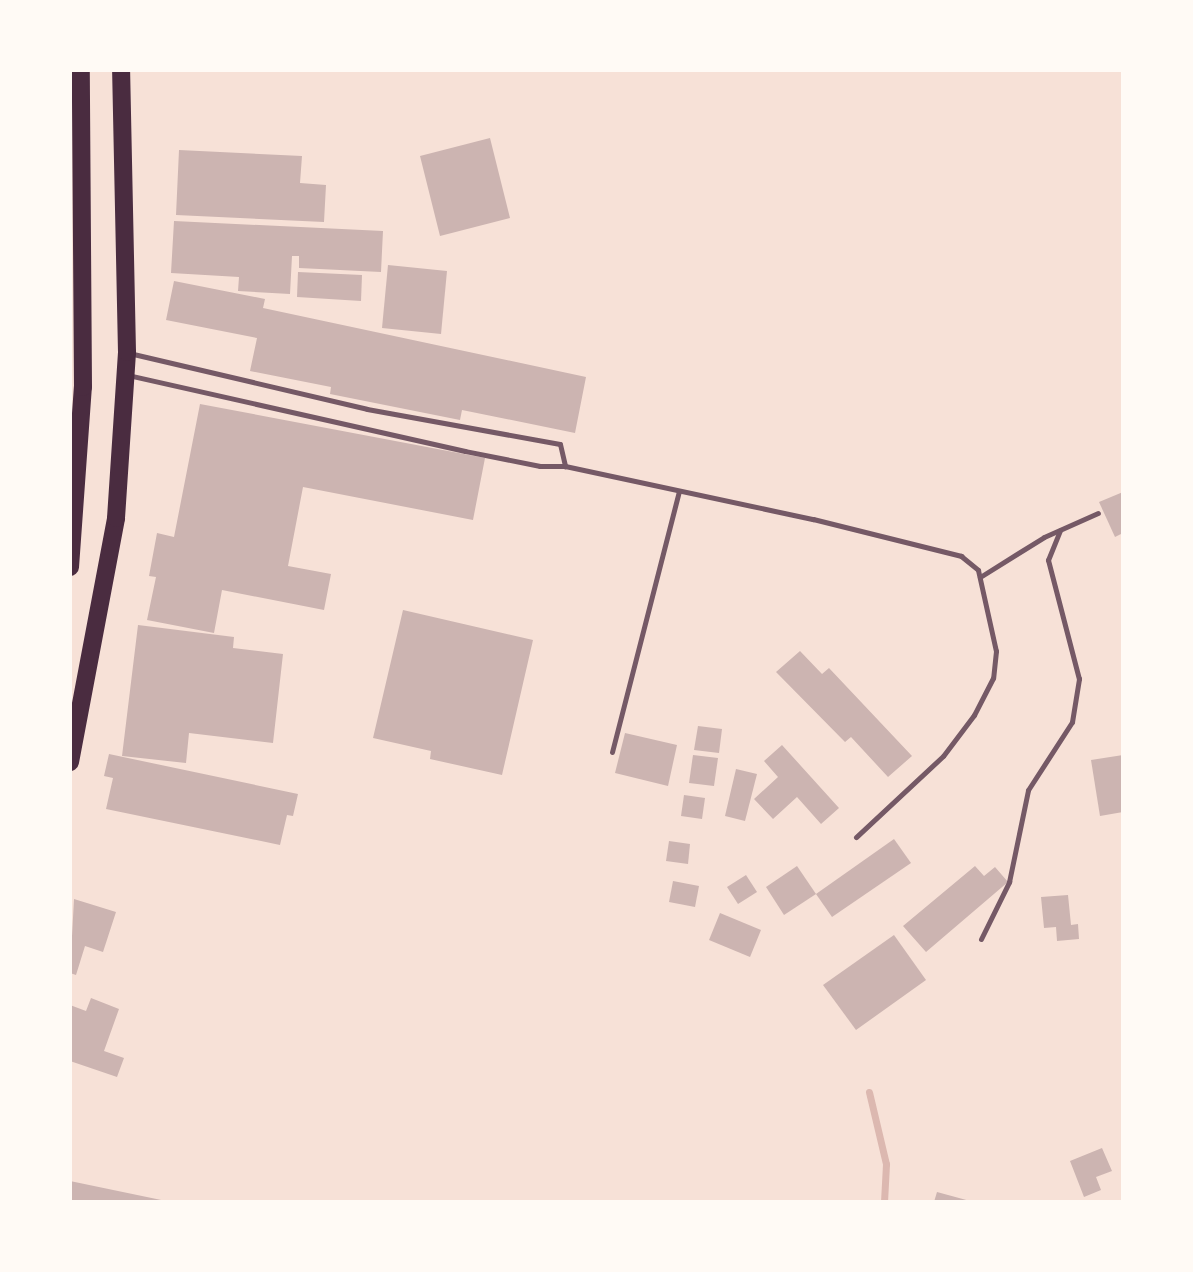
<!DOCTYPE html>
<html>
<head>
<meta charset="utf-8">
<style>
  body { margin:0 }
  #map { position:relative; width:1193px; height:1272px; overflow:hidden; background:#f7e1d7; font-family:Literata,serif }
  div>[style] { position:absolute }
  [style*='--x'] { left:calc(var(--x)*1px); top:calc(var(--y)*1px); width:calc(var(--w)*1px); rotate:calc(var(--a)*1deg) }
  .stream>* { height:7px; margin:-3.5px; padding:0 3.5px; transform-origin:3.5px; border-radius:3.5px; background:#dcb8b0 }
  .building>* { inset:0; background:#ccb4b1 }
  .service>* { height:5px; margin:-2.5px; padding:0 2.5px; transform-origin:2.5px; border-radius:2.5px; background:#755966 }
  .primary>* { height:18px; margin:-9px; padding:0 9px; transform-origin:9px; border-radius:9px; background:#4a2c40 }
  span { translate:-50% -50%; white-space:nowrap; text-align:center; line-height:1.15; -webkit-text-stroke:7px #fffaf5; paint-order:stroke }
  .frame { position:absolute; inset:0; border:72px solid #fffaf5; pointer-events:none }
</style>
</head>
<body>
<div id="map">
  <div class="stream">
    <div style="--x:869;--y:1092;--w:74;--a:76.7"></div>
    <div style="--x:886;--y:1164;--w:38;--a:93"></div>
  </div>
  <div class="building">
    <div style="clip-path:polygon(490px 138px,510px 218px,440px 236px,420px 156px)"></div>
    <div style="clip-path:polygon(179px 150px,302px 156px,300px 183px,326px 185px,324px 222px,176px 215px)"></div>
    <div style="clip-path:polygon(174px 221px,383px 231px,381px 272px,299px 268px,299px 256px,292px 256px,290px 294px,238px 291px,239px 277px,171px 273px)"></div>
    <div style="clip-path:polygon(388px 265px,447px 271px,441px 334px,382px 328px)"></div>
    <div style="clip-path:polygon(298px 272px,362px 275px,361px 301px,297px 297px)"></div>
    <div style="clip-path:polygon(174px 281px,265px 299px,263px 308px,586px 377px,575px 433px,462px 410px,460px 420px,330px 394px,331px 387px,250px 371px,257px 338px,166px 320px)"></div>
    <div style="clip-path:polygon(200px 404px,485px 458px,473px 520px,303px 487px,288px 566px,331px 574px,324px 610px,222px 590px,214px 633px,147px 620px,156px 577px,149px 576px,157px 533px,174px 537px)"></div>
    <div style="clip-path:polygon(1123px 492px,1123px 533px,1115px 537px,1099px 502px)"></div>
    <div style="clip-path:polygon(403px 610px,533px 640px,502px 775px,430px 759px,431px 751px,373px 738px)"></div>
    <div style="clip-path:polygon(138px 625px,234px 637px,233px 648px,283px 654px,273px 743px,189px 733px,186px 763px,122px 756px)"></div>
    <div style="clip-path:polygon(800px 651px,822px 674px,829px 668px,912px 756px,888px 777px,851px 737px,845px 742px,776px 672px)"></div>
    <div style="clip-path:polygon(698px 726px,722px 729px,719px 753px,694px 750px)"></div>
    <div style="clip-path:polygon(625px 733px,677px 745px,668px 786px,615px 773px)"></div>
    <div style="clip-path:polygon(782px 745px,839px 808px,821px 824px,797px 797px,773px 819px,754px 799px,778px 777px,764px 761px)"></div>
    <div style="clip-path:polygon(109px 754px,298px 794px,293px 816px,287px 815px,280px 845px,106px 809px,113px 778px,104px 776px)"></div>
    <div style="clip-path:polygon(693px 755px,718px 758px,714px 786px,689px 783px)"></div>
    <div style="clip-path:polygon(1123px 755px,1123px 812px,1100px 816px,1091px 760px)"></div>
    <div style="clip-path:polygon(736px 769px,757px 774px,745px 821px,725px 816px)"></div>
    <div style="clip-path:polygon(684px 795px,705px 798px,702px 819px,681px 816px)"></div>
    <div style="clip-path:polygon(894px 839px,911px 863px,832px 917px,816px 894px)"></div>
    <div style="clip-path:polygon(669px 841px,690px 844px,688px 864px,666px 861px)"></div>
    <div style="clip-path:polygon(797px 866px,816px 894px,784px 915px,766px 887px)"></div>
    <div style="clip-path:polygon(975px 866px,984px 876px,995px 867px,1008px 882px,926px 952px,903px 926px)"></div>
    <div style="clip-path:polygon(746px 875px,757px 892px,738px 904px,727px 887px)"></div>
    <div style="clip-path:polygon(673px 881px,699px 886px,695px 907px,669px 902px)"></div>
    <div style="clip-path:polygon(1068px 895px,1071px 925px,1078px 924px,1079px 939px,1057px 941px,1056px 927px,1044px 928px,1041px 897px)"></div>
    <div style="clip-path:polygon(74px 899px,116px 912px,103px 952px,85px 946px,76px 975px,70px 973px)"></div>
    <div style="clip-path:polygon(720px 913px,761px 930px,750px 957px,709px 940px)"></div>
    <div style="clip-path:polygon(894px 935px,926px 980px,856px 1030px,823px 985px)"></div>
    <div style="clip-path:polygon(91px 998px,119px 1009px,104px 1051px,124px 1058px,117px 1077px,70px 1061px,70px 1005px,86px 1011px)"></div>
    <div style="clip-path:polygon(1102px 1148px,1112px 1171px,1096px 1177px,1101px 1190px,1084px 1197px,1070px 1161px)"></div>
    <div style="clip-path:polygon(70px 1181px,166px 1201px,166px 1202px,70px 1202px)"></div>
    <div style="clip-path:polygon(937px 1192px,970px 1201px,970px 1202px,934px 1202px)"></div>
  </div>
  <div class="service">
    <div style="--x:129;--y:353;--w:244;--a:13.2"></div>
    <div style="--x:367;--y:409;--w:196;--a:10.3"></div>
    <div style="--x:560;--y:444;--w:23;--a:77"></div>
    <div style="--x:565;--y:466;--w:25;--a:180"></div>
    <div style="--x:540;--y:466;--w:76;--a:-168.7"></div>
    <div style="--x:465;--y:451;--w:344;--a:-167.3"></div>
    <div style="--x:565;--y:466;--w:254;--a:12.1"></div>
    <div style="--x:813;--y:519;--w:153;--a:14"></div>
    <div style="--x:961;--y:556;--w:22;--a:39"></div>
    <div style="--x:978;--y:570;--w:83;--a:77.5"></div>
    <div style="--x:996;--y:651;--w:27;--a:96"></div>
    <div style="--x:993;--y:678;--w:42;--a:117.2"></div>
    <div style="--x:974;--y:715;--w:51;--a:127.1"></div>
    <div style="--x:943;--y:756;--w:119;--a:137"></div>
    <div style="--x:980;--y:577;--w:75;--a:-32"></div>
    <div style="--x:1044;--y:537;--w:59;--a:-24"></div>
    <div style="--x:612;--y:752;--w:269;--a:-75.6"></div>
    <div style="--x:981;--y:939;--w:64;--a:-63.8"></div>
    <div style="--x:1009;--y:882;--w:94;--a:-78.3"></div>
    <div style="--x:1028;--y:790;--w:81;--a:-57.1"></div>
    <div style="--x:1072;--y:722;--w:44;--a:-80.8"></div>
    <div style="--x:1079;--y:679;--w:123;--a:-104.6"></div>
    <div style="--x:1048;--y:560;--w:32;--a:-68"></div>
  </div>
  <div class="primary">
    <div style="--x:70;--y:567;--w:180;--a:-85.9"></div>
    <div style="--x:83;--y:387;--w:317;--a:-90.4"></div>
    <div style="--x:70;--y:762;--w:248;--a:-79.3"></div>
    <div style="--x:116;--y:518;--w:166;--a:-86.2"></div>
    <div style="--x:127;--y:352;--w:282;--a:-91.2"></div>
  </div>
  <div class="frame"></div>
</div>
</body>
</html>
